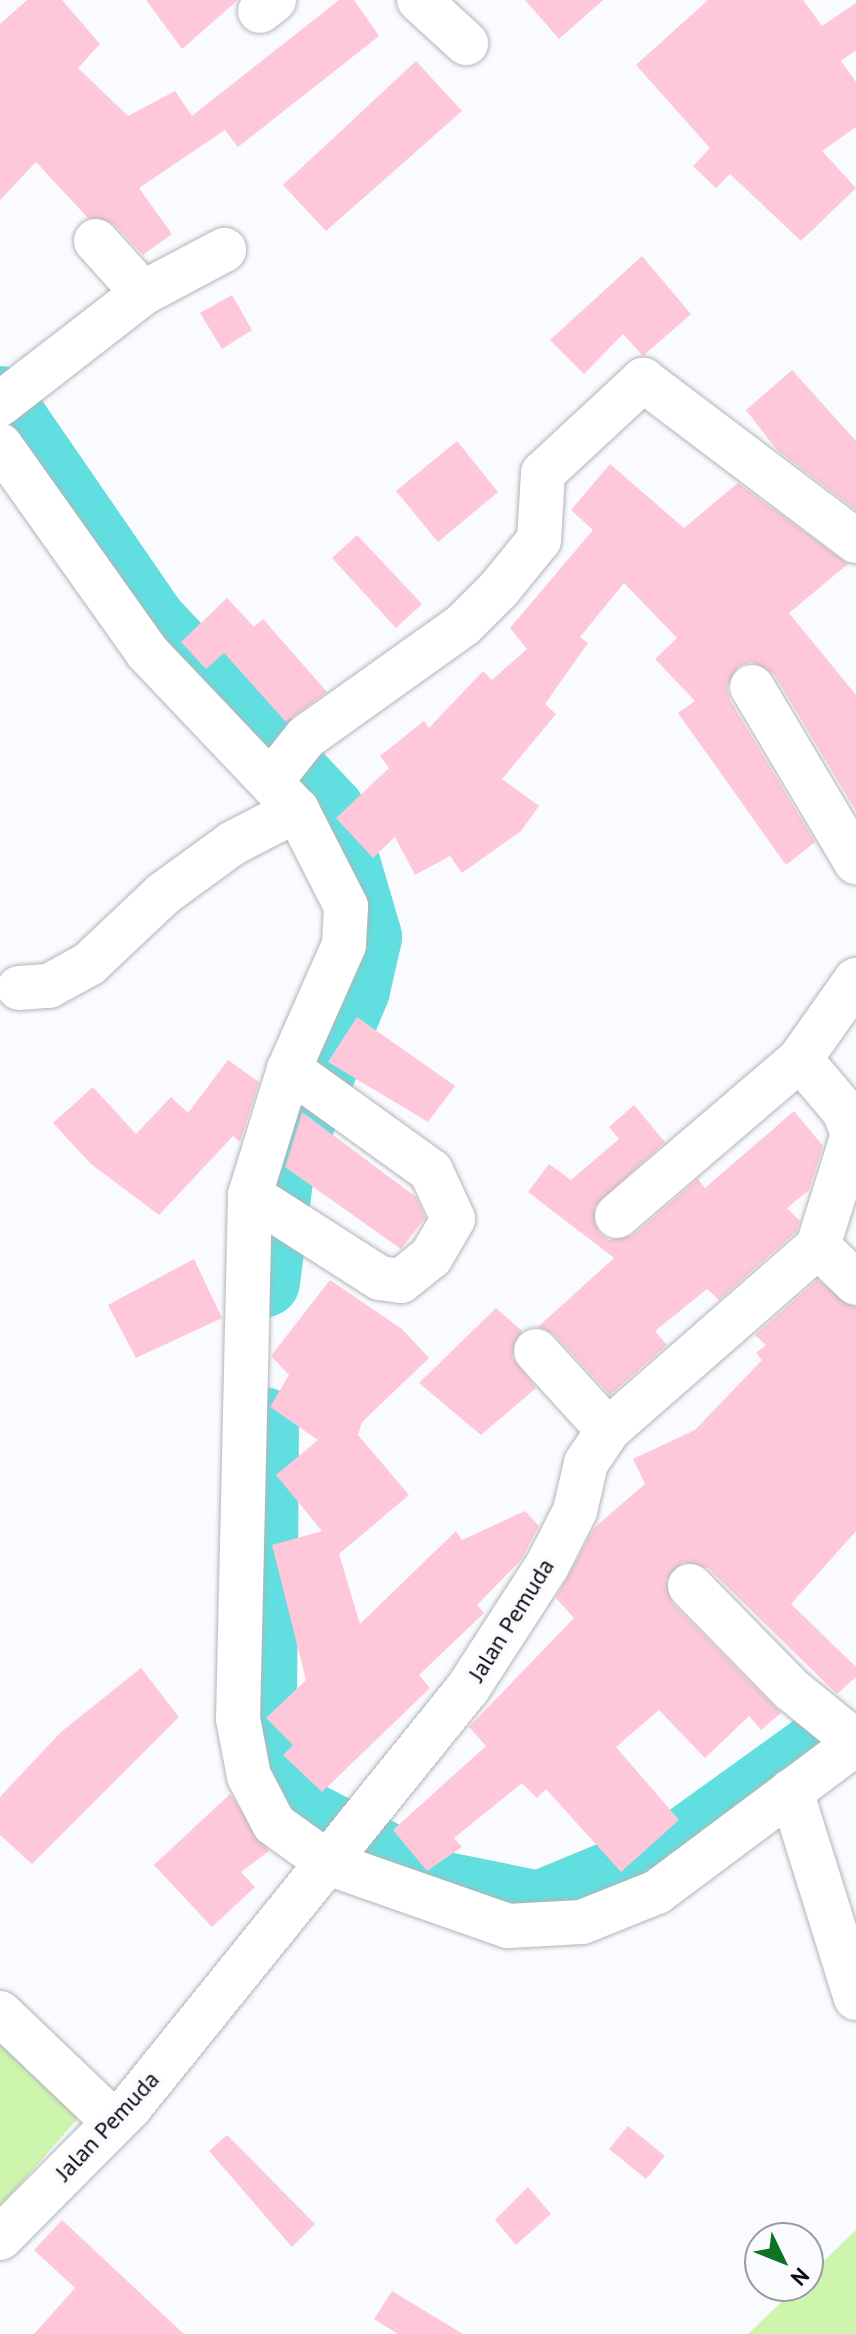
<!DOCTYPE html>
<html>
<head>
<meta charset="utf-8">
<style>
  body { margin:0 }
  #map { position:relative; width:856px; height:2334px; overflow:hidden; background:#f9fbff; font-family:"PT Sans",sans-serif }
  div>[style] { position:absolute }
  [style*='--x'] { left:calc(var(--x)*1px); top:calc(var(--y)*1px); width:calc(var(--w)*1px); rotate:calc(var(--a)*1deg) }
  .green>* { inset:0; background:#cdf5ad }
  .river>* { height:70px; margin:-35px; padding:0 35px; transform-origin:35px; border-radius:35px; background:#61dedf }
  .building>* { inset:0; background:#fec7da }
  .roads { filter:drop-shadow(0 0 2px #b2b4b9) drop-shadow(0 0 2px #b2b4b9) }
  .minor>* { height:44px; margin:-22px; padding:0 22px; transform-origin:22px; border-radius:22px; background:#fff }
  span { translate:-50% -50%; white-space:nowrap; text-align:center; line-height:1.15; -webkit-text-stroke:8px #f9fbff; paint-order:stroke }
  .street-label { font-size:24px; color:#0c0c0e }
  .north { position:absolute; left:744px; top:2222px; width:80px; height:80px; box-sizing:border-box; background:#f9fbff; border:2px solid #9a9b9f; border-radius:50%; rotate:133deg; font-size:22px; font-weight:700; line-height:32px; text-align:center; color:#0c0c0e }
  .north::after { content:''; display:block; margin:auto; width:28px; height:36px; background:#0d7222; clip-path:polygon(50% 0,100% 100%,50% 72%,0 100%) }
</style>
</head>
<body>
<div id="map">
  <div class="green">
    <div style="clip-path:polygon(0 2009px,94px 2100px,0 2207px)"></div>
    <div style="clip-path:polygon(856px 2230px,856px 2334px,748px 2334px,798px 2286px,808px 2286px,808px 2276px)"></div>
  </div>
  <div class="river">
    <div style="--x:0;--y:401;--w:267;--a:55.5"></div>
    <div style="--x:151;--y:621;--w:261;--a:46.7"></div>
    <div style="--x:330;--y:811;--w:131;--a:73.6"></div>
    <div style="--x:367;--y:937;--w:54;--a:102.8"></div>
    <div style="--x:355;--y:990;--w:198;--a:112.6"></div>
    <div style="--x:279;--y:1173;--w:110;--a:97.3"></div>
    <div style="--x:264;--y:1422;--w:299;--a:90.4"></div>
    <div style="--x:262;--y:1721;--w:87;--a:74.1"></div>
    <div style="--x:286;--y:1805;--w:175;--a:27.6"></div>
    <div style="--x:441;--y:1886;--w:100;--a:11.5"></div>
    <div style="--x:539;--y:1906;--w:146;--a:-22.5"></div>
    <div style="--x:674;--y:1850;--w:176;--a:-35.8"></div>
  </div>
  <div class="building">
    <div style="clip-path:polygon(27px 0,62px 0,100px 44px,78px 68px,128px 116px,175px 91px,192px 116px,339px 0,354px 0,379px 36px,238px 147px,225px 130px,139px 188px,172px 234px,143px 255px,114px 224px,88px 218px,36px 162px,0 200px,0 24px)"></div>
    <div style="clip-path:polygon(146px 0,238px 0,182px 49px)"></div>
    <div style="clip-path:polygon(525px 0,603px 0,559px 39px)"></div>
    <div style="clip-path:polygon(708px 0,803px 0,822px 26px,856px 3px,856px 50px,841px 61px,856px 82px,856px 127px,822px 151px,856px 188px,801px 241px,730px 174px,716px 188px,693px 166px,710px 148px,636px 65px)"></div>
    <div style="clip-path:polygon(416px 61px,462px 111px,326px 231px,283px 185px)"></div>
    <div style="clip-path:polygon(642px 256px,691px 314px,643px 356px,623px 334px,584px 374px,550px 340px)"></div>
    <div style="clip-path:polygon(232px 295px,252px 330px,222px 349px,200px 313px)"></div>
    <div style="clip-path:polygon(792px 370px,856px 441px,856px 510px,777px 450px,746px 410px)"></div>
    <div style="clip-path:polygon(457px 441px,498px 492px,438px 542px,396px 491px)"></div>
    <div style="clip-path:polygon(610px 464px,684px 528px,738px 483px,848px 564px,789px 613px,856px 695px,856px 811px,774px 674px,752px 662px,739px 666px,727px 687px,730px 700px,815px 842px,786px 865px,678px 713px,695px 701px,655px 659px,677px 638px,624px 583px,580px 637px,588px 643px,545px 704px,556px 714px,502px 779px,539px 806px,521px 831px,462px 873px,450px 856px,415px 875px,395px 837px,373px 858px,336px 818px,389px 768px,380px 756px,424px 721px,429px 728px,483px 671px,492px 680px,527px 649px,510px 628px,593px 530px,571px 510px)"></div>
    <div style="clip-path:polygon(357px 535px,422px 604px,396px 628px,332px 558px)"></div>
    <div style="clip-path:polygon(227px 598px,254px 627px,263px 619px,327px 692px,286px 722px,224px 653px,206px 669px,181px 642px)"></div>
    <div style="clip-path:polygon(357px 1017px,455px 1086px,428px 1122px,328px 1062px)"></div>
    <div style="clip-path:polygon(228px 1060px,259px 1082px,240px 1142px,233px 1136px,159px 1215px,91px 1164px,53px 1123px,93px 1087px,136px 1134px,171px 1097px,188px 1113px)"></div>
    <div style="clip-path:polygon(634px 1105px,665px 1142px,594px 1207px,598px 1232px,609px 1240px,633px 1235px,698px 1179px,705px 1188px,794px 1111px,823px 1146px,809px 1190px,787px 1208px,800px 1221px,796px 1232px,719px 1300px,707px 1289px,655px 1331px,667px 1345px,610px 1395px,554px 1334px,538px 1327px,614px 1258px,528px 1192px,549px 1164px,571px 1180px,619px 1139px,609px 1127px)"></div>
    <div style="clip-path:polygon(302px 1112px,416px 1197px,425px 1218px,401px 1249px,285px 1167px)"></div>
    <div style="clip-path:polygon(194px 1259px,222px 1318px,136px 1358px,108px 1305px)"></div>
    <div style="clip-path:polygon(330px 1280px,402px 1329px,429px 1358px,362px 1422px,358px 1435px,409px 1495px,339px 1554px,360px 1624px,456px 1531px,462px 1540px,525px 1511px,539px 1526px,521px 1560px,477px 1605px,484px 1613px,419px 1675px,430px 1688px,322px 1792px,283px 1755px,293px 1745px,266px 1718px,306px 1680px,272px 1545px,322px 1531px,276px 1475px,318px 1440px,270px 1407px,289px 1375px,271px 1356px)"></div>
    <div style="clip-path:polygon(817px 1280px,856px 1307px,856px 1531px,791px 1604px,856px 1667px,856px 1677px,837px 1694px,708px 1568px,683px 1562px,666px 1580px,672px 1603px,781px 1713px,761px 1730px,749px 1716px,705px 1758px,659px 1710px,616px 1747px,679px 1820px,621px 1872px,546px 1789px,537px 1798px,522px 1783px,454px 1838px,462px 1847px,427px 1871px,393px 1830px,486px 1746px,469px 1727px,574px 1618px,556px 1598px,594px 1528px,645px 1484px,633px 1459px,695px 1430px,762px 1360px,756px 1353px,766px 1345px,755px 1335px)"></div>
    <div style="clip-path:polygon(496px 1308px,522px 1331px,512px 1357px,536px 1388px,481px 1435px,419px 1383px)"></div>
    <div style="clip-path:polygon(141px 1668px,179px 1717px,32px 1864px,0 1835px,0 1797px,61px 1732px)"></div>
    <div style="clip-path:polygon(230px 1794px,269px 1851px,241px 1872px,255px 1887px,212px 1927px,154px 1865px)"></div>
    <div style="clip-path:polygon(628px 2126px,665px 2156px,646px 2179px,609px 2149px)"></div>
    <div style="clip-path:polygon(227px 2135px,315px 2224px,292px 2247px,209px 2151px)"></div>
    <div style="clip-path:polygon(528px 2187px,551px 2214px,516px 2245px,495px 2220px)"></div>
    <div style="clip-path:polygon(62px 2220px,184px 2334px,34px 2334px,75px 2288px,34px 2250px)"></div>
    <div style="clip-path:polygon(392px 2291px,463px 2334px,398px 2334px,374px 2319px)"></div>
  </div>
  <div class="roads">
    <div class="minor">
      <div style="--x:419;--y:0;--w:64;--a:42.5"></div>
      <div style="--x:260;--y:11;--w:18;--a:-38"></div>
      <div style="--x:96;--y:241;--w:70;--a:47.9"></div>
      <div style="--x:0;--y:404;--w:181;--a:-37.8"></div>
      <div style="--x:143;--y:293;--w:92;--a:-28"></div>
      <div style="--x:0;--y:445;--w:254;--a:54.6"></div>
      <div style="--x:147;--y:652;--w:218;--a:46.5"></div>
      <div style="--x:297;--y:810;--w:108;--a:63"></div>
      <div style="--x:346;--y:906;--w:39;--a:93"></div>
      <div style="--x:344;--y:945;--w:136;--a:113.9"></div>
      <div style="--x:289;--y:1069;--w:132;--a:107.2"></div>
      <div style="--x:250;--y:1195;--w:524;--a:91.31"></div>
      <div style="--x:238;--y:1719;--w:58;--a:79.1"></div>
      <div style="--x:249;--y:1776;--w:54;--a:62.5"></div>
      <div style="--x:274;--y:1824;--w:67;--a:35.8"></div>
      <div style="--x:328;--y:1863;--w:191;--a:19.3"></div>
      <div style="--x:508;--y:1926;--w:74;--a:-3.1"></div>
      <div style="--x:582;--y:1922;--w:81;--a:-21.8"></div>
      <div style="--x:657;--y:1892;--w:249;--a:-36.8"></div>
      <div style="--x:752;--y:687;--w:204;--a:59.3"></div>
      <div style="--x:271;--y:781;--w:56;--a:-51.5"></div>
      <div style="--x:306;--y:737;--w:193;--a:-35.5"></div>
      <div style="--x:463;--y:625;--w:51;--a:-45"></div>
      <div style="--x:499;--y:589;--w:63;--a:-50.8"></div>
      <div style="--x:539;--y:540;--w:67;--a:-86.6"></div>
      <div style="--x:543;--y:473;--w:137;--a:-42.9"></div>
      <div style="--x:643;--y:380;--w:267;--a:37.1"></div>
      <div style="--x:19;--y:988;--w:30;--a:-4"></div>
      <div style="--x:49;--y:986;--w:46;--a:-28.8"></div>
      <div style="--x:89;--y:964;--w:102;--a:-43.4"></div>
      <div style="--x:163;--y:894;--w:87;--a:-36.1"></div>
      <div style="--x:233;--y:843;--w:72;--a:-27.3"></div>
      <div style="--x:250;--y:1195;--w:154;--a:32.6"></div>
      <div style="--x:380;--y:1278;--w:21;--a:8"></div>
      <div style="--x:401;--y:1281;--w:38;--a:-39"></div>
      <div style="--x:431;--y:1257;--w:44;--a:-59.9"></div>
      <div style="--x:453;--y:1219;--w:53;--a:-114.6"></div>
      <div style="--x:431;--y:1171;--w:175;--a:-144.3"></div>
      <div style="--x:617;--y:1216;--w:241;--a:-40.6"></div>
      <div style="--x:818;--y:1246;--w:53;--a:44.2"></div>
      <div style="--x:536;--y:1351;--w:107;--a:47.7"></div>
      <div style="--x:690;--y:1586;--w:146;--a:45.6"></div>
      <div style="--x:792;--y:1690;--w:82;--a:39.1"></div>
      <div style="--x:791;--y:1791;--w:217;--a:72.6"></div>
      <div style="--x:0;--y:2013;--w:158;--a:43.7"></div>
      <div style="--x:0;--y:2238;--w:185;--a:-45.2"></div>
      <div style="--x:130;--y:2107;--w:538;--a:-51.11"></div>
      <div style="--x:468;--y:1688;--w:145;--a:-57.1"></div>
      <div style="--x:547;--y:1566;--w:62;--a:-63"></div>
      <div style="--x:575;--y:1511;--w:49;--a:-77.1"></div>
      <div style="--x:586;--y:1463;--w:40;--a:-56"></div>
      <div style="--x:608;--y:1430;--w:279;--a:-41.2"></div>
      <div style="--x:818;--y:1246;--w:117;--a:-72.6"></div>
      <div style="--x:853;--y:1134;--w:25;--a:-111"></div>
      <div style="--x:844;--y:1111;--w:68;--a:-130.2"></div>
      <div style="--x:800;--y:1059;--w:97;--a:-54.7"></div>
    </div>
  </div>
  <div class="street-label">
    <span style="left:511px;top:1620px;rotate:-58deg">Jalan Pemuda</span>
    <span style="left:107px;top:2126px;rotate:-47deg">Jalan Pemuda</span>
  </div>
  <div class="north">N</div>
</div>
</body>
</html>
